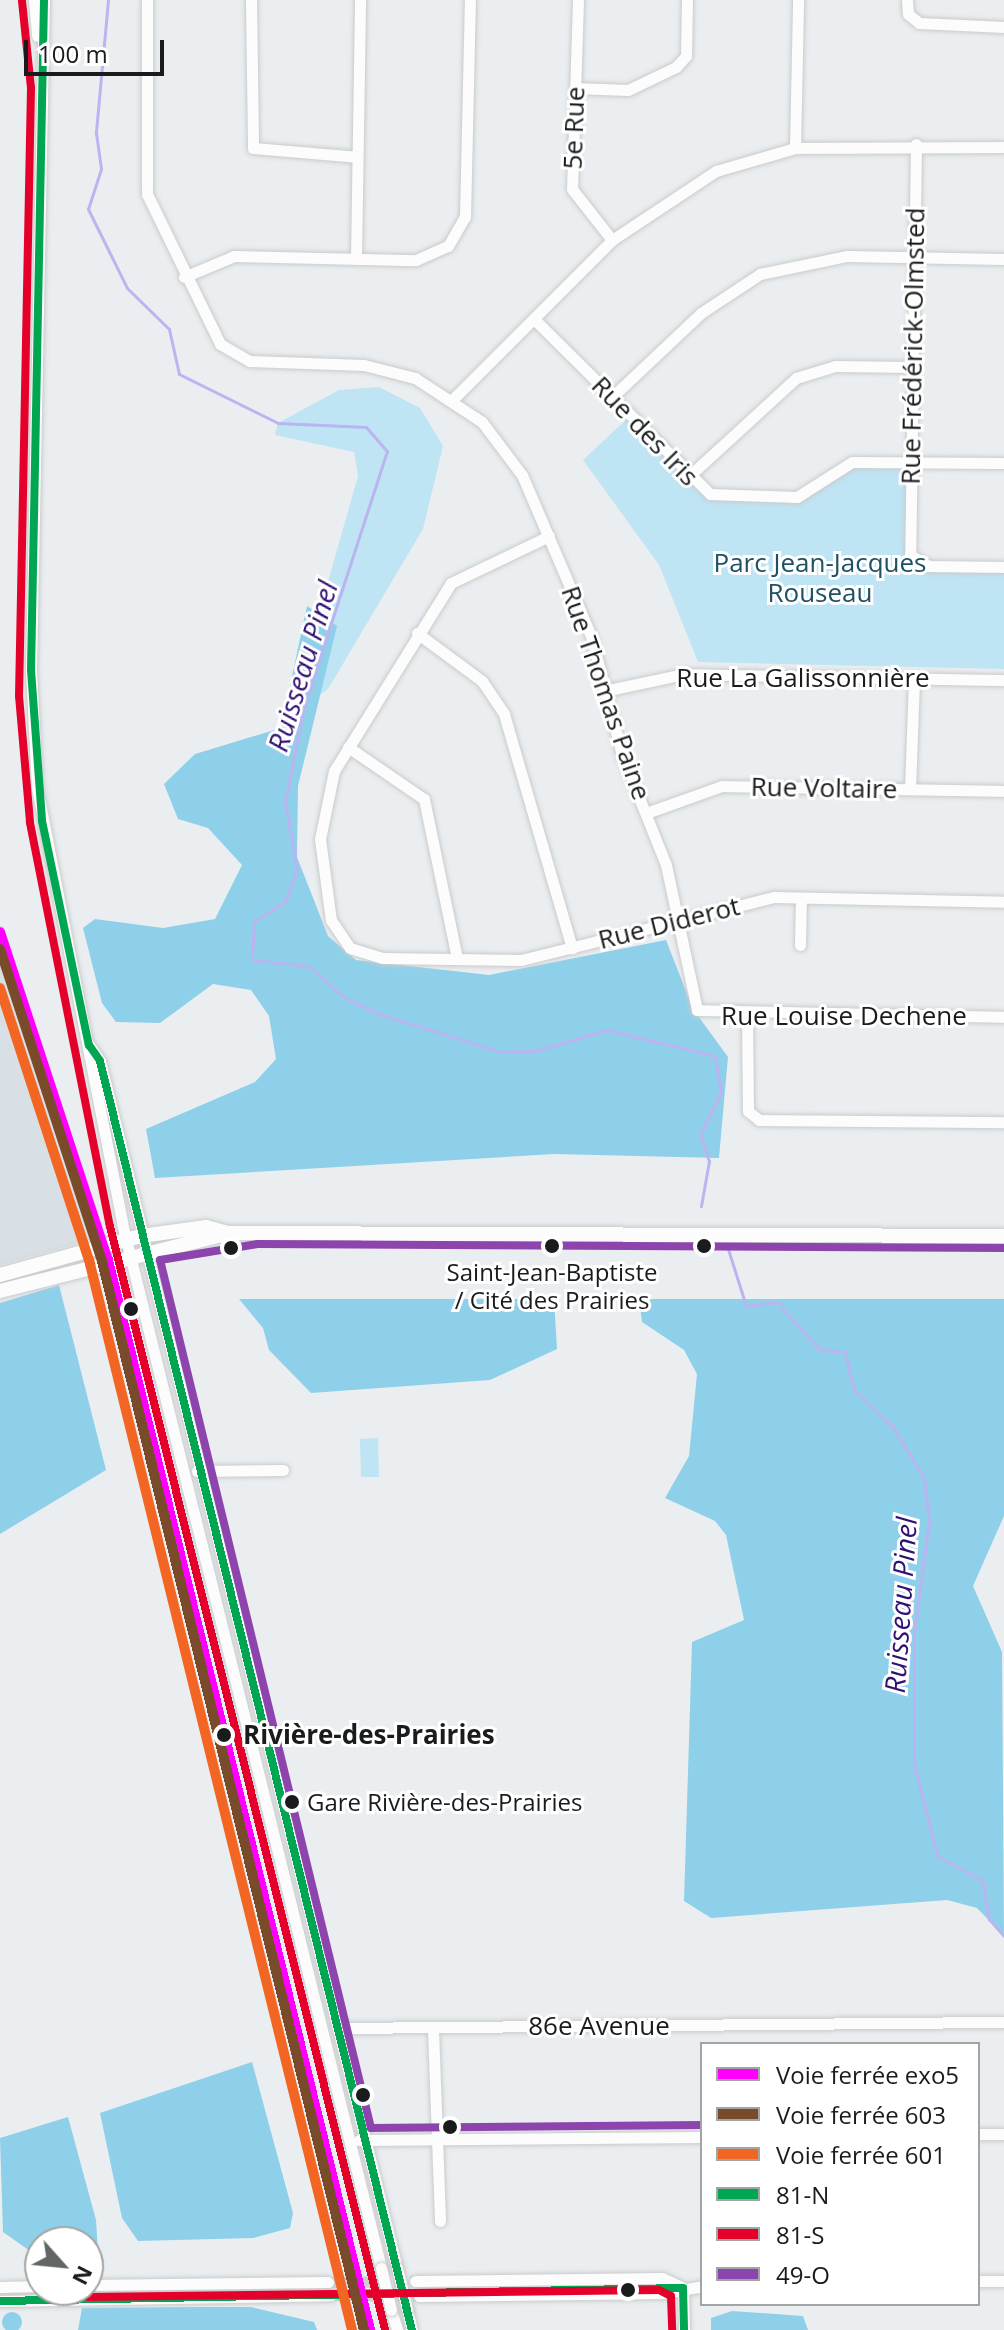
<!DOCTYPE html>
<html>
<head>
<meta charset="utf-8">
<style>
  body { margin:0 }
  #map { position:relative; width:1004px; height:2330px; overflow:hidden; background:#ebeef0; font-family:"Open Sans",sans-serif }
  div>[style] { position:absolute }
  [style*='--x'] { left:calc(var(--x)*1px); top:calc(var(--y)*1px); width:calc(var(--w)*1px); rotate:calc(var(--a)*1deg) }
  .built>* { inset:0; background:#d8e0e5 }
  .green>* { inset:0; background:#bfe4f4 }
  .forest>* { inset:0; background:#8ed0ea }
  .round { border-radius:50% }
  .stream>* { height:3px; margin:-1.5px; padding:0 1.5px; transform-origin:1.5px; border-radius:1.5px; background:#bab4f0 }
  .minor-tunnel>* { height:11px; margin-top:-5.5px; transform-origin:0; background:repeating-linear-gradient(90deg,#ccced0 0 11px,transparent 0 16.5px) }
  .roads { filter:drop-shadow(0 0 2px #c9cbcc) drop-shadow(0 0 2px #c9cbcc) }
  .minor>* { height:11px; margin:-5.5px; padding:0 5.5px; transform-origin:5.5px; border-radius:5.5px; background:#fcfcfd }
  .major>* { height:14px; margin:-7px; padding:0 7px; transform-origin:7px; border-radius:7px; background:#fcfcfd }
  .bridges { filter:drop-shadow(0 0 2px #c9cbcc) drop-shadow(0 0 2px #c9cbcc) }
  .minor-bridge>* { height:11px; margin:-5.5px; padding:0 5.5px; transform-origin:5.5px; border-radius:5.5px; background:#fcfcfd }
  .bus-1>* { height:8px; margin:-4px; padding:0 4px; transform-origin:4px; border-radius:4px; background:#00a651 }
  .bus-2>* { height:8px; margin:-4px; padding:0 4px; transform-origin:4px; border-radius:4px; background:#e4002b }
  .bus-3>* { height:8px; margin:-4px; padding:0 4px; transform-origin:4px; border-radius:4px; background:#8e44ad }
  .rail-1>* { height:10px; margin:-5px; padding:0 5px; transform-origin:5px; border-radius:5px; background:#f0f }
  .rail-2>* { height:10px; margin:-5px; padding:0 5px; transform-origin:5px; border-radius:5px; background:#7a4b2a }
  .rail-3>* { height:10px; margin:-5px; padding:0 5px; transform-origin:5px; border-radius:5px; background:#f26522 }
  .dots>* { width:22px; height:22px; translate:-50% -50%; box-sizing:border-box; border:4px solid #fff; border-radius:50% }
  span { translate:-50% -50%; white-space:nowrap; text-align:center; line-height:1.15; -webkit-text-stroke:6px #fff; paint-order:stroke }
  .bus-label { font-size:24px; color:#191b1c }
  .left { translate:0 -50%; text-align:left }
  .street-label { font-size:26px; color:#191b1c }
  .park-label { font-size:26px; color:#215165 }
  .stop-label { font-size:26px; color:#191b1c; font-weight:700 }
  .water-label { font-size:28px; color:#311174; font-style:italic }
  .legend { position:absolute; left:700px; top:2042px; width:280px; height:264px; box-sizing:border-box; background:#fff; border:2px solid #a3a4a4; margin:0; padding:10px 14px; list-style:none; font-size:24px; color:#191b1c }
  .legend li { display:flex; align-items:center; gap:16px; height:40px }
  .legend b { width:40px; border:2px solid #a3a4a4 }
  .north { position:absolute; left:24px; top:2226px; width:80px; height:80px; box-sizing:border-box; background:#fff; border:2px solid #a3a4a4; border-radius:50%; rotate:117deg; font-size:22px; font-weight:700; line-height:32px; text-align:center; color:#191b1c }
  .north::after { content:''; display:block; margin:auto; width:28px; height:36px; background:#626566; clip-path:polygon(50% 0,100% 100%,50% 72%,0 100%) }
  .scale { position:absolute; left:24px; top:40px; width:140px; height:36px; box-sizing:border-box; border:4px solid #191b1c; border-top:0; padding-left:10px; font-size:24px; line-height:28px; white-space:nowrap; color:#191b1c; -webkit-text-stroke:6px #fff; paint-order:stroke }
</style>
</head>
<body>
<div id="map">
  <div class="built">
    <div style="clip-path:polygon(0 943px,93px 1239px,0 1265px)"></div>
  </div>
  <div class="green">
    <div style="clip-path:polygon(379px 387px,420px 408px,443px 446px,423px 529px,328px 689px,304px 706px,297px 691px,358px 476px,354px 452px,275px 435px,278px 423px,339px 390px)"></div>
    <div style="clip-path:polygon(630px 416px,711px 494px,809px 492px,852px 462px,911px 460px,909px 554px,916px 561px,1004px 567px,1004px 669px,698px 662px,659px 565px,583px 460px)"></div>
    <div style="clip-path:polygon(378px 1438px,379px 1477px,361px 1477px,360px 1439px)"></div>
  </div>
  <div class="forest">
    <div style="clip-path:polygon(307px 606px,337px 626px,298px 786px,297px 857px,328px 936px,356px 960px,489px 975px,666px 940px,693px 1009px,728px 1057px,719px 1158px,554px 1154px,155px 1178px,146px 1129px,255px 1082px,276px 1059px,269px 1016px,251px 990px,213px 984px,160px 1023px,116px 1022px,102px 1003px,83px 928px,95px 919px,163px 928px,215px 919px,242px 865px,208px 828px,178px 819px,164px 784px,195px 754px,281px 728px)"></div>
    <div style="clip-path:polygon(59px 1285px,106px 1470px,0 1534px,0 1303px)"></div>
    <div style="clip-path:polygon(239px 1299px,554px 1299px,557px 1349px,490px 1380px,311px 1393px,269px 1350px,263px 1328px)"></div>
    <div style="clip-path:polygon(639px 1299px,1004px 1299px,1004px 1516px,973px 1586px,1002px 1652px,1004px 1936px,977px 1908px,947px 1900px,711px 1918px,684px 1901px,692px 1642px,744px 1620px,726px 1535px,715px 1521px,665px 1498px,689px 1456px,697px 1374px,684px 1350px,642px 1322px)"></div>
    <div style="clip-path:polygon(252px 2062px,293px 2213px,290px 2228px,253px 2238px,138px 2241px,122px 2218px,100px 2113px)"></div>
    <div style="clip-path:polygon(68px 2117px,96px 2220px,99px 2267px,88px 2265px,88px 2242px,40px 2242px,40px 2258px,3px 2232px,0 2138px)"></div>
    <div style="clip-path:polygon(191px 2307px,251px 2307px,314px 2322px,317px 2330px,78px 2330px,82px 2308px)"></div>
    <div style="clip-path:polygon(732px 2311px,803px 2316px,808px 2330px,711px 2330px,711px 2318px)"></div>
    <div class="round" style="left:2px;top:2312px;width:20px;height:20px"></div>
  </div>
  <div class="stream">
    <div style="--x:108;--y:0;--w:134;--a:95.2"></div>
    <div style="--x:96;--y:133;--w:36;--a:82"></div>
    <div style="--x:101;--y:169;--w:42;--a:108"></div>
    <div style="--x:88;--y:209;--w:88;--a:63.7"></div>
    <div style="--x:127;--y:288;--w:59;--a:44.3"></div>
    <div style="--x:169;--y:329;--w:46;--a:77.5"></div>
    <div style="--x:179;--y:374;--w:110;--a:26.3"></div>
    <div style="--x:278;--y:423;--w:88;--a:2.6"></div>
    <div style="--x:366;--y:427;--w:32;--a:49"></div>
    <div style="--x:387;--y:451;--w:268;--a:108"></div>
    <div style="--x:304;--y:706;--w:98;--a:101.2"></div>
    <div style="--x:285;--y:802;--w:68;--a:79.8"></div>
    <div style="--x:297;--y:869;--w:35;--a:110"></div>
    <div style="--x:285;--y:902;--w:36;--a:148"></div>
    <div style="--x:254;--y:921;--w:39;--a:93"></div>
    <div style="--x:252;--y:960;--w:57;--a:6"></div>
    <div style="--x:309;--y:966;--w:48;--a:41.6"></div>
    <div style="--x:345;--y:998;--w:35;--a:25"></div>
    <div style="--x:377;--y:1013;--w:130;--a:17.5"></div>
    <div style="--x:501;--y:1052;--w:34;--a:-2"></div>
    <div style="--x:535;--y:1051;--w:75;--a:-16.3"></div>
    <div style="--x:607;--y:1030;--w:111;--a:13.5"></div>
    <div style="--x:715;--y:1056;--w:36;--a:81"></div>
    <div style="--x:721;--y:1092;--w:48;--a:116"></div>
    <div style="--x:700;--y:1135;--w:28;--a:71"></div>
    <div style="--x:709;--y:1161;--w:46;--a:100.1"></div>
    <div style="--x:728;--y:1249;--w:60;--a:72.5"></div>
    <div style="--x:746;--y:1306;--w:31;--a:-7"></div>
    <div style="--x:777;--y:1302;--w:63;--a:48.2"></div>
    <div style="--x:819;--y:1349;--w:26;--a:7"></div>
    <div style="--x:845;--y:1352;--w:39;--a:77"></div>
    <div style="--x:854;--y:1390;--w:54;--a:43.5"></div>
    <div style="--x:893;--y:1427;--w:60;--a:58.7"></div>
    <div style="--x:924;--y:1478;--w:44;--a:83.5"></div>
    <div style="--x:929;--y:1522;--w:110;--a:97.8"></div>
    <div style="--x:914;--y:1631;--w:134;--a:90"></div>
    <div style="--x:914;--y:1765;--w:95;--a:75.4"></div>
    <div style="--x:938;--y:1857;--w:50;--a:27.6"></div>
    <div style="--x:982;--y:1880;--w:40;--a:80"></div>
    <div style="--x:989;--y:1919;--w:23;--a:49"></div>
  </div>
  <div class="minor-tunnel">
    <div style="--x:328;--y:2282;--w:87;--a:-0.7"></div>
    <div style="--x:331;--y:2295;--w:88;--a:0.7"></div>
  </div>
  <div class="roads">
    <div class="minor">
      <div style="--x:34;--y:0;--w:36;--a:85"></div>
      <div style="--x:44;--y:0;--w:670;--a:91.11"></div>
      <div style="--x:31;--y:670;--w:118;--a:87.1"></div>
      <div style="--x:37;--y:788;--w:443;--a:78.9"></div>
      <div style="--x:122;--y:1223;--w:1077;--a:76.08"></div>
      <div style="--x:147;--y:0;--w:194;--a:90"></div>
      <div style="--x:147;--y:194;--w:167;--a:64"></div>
      <div style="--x:220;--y:344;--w:34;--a:30"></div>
      <div style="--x:250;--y:361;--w:114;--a:2"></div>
      <div style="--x:364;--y:365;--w:53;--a:14.3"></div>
      <div style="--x:415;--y:378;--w:80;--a:33.3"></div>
      <div style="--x:482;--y:422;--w:66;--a:53"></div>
      <div style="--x:522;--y:475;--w:175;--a:66.8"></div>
      <div style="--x:591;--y:636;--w:123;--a:75.4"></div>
      <div style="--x:622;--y:755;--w:118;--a:68.2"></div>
      <div style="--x:666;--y:865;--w:148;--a:77.9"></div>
      <div style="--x:697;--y:1010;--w:307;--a:1.3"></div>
      <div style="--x:251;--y:0;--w:148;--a:89.2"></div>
      <div style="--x:253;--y:148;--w:104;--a:4.9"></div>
      <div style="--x:578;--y:0;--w:189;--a:91.8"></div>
      <div style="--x:572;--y:189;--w:65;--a:51.9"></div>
      <div style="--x:907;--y:0;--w:14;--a:86"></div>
      <div style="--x:908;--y:14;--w:14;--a:39"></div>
      <div style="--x:919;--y:23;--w:85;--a:2.7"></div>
      <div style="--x:575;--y:88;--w:53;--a:2.2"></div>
      <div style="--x:628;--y:90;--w:53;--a:-25.6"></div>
      <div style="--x:676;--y:67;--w:15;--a:-48"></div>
      <div style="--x:686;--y:56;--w:56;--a:-89"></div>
      <div style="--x:916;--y:144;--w:411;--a:90.8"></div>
      <div style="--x:910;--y:555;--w:22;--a:30"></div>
      <div style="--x:929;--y:566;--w:75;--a:0.8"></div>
      <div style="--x:795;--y:148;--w:148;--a:-88.8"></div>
      <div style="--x:356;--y:259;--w:259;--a:-89.1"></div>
      <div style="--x:184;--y:277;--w:54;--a:-22.8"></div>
      <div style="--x:234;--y:256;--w:182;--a:1.3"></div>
      <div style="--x:416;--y:260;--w:35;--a:-24"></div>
      <div style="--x:448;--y:246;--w:34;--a:-60"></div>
      <div style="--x:465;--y:217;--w:217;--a:-88.7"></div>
      <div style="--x:535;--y:320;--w:247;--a:44.8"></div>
      <div style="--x:710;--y:494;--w:87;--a:2"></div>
      <div style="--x:797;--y:497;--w:65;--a:-32.5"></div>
      <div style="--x:852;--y:462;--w:152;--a:0.4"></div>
      <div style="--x:612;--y:397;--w:122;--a:-43.3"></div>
      <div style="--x:701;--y:313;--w:71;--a:-33.5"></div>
      <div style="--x:760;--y:274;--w:89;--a:-11.7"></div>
      <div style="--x:847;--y:256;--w:157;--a:1.1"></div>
      <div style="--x:454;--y:398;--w:223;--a:-45"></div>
      <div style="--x:612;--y:240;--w:125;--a:-33.6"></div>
      <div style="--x:716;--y:171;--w:82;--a:-16.2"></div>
      <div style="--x:795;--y:148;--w:209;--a:-0.3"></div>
      <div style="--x:687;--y:478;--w:148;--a:-42.5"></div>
      <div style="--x:796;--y:378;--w:41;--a:-17.1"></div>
      <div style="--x:835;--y:366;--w:77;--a:0.7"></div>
      <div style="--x:549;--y:536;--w:109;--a:154.4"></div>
      <div style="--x:451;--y:583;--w:221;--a:121.9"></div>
      <div style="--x:334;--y:771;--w:69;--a:101.6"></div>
      <div style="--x:320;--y:839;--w:82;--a:82.3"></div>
      <div style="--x:331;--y:920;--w:34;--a:56"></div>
      <div style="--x:350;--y:948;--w:34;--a:17"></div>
      <div style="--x:383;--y:958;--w:138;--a:0.8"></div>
      <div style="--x:521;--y:960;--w:261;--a:-14"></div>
      <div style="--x:774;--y:897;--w:230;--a:1.2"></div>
      <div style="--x:417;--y:633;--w:81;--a:36.4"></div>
      <div style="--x:482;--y:681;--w:40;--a:56"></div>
      <div style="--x:504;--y:714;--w:244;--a:73.8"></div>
      <div style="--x:604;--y:691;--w:81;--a:-12.1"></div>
      <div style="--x:683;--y:674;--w:321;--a:1.1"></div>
      <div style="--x:348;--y:747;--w:92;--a:34.4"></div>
      <div style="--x:424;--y:799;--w:163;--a:78.3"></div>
      <div style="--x:910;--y:789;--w:110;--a:-87.9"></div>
      <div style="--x:649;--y:812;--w:77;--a:-19.6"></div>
      <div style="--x:722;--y:786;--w:282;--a:1"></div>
      <div style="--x:800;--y:945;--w:47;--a:-88.8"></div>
      <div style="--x:747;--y:1015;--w:96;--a:89.4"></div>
      <div style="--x:748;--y:1111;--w:14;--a:39"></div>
      <div style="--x:759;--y:1120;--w:245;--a:0.5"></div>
      <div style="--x:89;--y:1045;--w:19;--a:55"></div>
      <div style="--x:100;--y:1061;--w:1243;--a:76.18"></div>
      <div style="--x:197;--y:1471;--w:86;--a:-0.7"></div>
      <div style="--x:338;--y:2028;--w:666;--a:-0.52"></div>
      <div style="--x:433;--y:2029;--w:192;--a:87.9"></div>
      <div style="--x:978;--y:2134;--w:26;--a:0"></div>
      <div style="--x:359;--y:2140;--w:343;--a:-0.5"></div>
      <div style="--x:415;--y:2281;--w:247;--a:-0.7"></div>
      <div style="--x:662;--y:2278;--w:23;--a:25"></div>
      <div style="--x:978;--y:2281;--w:26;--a:0"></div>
      <div style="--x:88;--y:2285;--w:240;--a:-0.7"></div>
      <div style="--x:0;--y:2287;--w:40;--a:-1.4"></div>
      <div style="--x:683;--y:2288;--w:42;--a:88.6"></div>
      <div style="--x:419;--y:2296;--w:245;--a:-0.7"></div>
      <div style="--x:664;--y:2293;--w:39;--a:-10"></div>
      <div style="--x:0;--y:2301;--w:331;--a:-1"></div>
      <div style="--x:407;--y:2309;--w:22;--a:77"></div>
      <div style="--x:391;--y:2310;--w:21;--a:73"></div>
    </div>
    <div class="major">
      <div style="--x:0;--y:1275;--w:146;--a:-15.5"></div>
      <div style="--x:141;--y:1236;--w:66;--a:-7.9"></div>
      <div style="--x:206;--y:1227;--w:23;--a:15"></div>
      <div style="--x:0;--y:1291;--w:236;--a:-14.2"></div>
      <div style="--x:229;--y:1233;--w:775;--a:0.22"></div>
    </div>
  </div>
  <div class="bridges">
    <div class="minor-bridge">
      <div style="--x:381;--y:2268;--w:43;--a:76.6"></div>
      <div style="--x:397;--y:2268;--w:42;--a:76.3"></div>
    </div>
  </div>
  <div class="bus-1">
    <div style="--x:44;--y:0;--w:670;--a:91.11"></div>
    <div style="--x:31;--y:670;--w:151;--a:85.8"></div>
    <div style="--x:42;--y:821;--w:229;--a:78.2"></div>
    <div style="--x:89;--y:1045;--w:19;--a:55"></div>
    <div style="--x:100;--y:1061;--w:1307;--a:76.19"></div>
    <div style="--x:0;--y:2301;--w:683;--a:-1.09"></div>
    <div style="--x:683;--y:2288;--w:42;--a:88.6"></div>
  </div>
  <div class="bus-2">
    <div style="--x:22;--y:1;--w:87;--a:84.1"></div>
    <div style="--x:31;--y:88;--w:608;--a:91.13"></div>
    <div style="--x:19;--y:696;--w:127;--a:85"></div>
    <div style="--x:30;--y:823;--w:411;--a:78.8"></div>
    <div style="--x:110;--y:1226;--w:1138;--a:76.01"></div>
    <div style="--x:88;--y:2297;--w:571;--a:-0.7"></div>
    <div style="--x:659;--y:2290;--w:13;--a:27"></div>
    <div style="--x:671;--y:2296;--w:34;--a:88"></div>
  </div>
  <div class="bus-3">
    <div style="--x:702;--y:2125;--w:331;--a:179.5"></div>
    <div style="--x:371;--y:2128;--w:893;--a:-103.66"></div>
    <div style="--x:160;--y:1260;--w:99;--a:-9.3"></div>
    <div style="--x:258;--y:1244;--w:746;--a:0.31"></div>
  </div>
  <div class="rail-1">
    <div style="--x:0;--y:932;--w:345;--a:71.8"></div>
    <div style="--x:108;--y:1260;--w:1102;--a:76.24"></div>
  </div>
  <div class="rail-2">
    <div style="--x:0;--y:949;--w:328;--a:71.9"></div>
    <div style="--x:102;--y:1261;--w:1101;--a:76.23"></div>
  </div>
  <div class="rail-3">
    <div style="--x:0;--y:988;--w:290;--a:71.9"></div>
    <div style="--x:90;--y:1264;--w:1098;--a:76.19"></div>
  </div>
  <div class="dots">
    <div style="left:552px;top:1246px;background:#191b1c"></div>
    <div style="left:704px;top:1246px;background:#191b1c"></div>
    <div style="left:231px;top:1248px;background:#191b1c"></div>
    <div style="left:131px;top:1309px;background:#191b1c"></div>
    <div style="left:224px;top:1735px;background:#191b1c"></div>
    <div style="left:292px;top:1802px;background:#191b1c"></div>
    <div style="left:363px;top:2095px;background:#191b1c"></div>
    <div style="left:450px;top:2127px;background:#191b1c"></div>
    <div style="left:628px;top:2290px;background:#191b1c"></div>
  </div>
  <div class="bus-label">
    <span style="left:552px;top:1286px">Saint-Jean-Baptiste<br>/ Cité des Prairies</span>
    <span class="left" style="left:307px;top:1802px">Gare Rivière-des-Prairies</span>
  </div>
  <div class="street-label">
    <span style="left:574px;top:128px;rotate:-88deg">5e Rue</span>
    <span style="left:913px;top:346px;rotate:-89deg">Rue Frédérick-Olmsted</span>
    <span style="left:645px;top:431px;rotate:46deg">Rue des Iris</span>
    <span style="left:803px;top:678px">Rue La Galissonnière</span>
    <span style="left:606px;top:693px;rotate:71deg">Rue Thomas Paine</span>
    <span style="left:824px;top:788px;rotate:1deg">Rue Voltaire</span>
    <span style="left:669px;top:923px;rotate:-14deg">Rue Diderot</span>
    <span style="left:844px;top:1016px">Rue Louise Dechene</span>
    <span style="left:599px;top:2026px">86e Avenue</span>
  </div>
  <div class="park-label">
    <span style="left:820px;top:578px">Parc Jean-Jacques<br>Rouseau</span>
  </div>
  <div class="stop-label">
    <span class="left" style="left:243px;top:1735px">Rivière-des-Prairies</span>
  </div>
  <div class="water-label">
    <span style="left:302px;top:666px;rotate:-73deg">Ruisseau Pinel</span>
    <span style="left:900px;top:1605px;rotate:-86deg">Ruisseau Pinel</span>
  </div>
  <ul class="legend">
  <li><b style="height:10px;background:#f0f"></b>Voie ferrée exo5</li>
  <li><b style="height:10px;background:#7a4b2a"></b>Voie ferrée 603</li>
  <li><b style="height:10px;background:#f26522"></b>Voie ferrée 601</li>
  <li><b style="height:10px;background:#00a651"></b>81-N</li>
  <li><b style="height:10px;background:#e4002b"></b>81-S</li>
  <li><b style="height:10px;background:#8e44ad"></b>49-O</li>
  </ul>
  <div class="north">N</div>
  <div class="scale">100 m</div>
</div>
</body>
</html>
